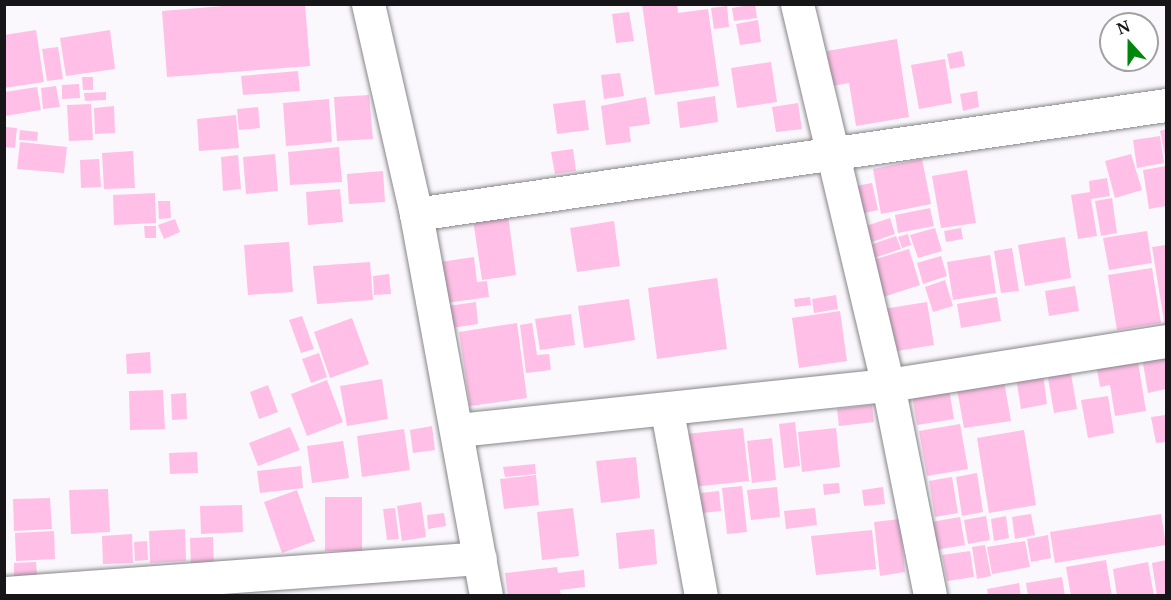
<!DOCTYPE html>
<html>
<head>
<meta charset="utf-8">
<style>
  body { margin:0 }
  #map { position:relative; width:1171px; height:600px; overflow:hidden; background:#faf8fc; font-family:"Noto Serif",serif }
  div>[style] { position:absolute }
  [style*='--x'] { left:calc(var(--x)*1px); top:calc(var(--y)*1px); width:calc(var(--w)*1px); rotate:calc(var(--a)*1deg) }
  .building>* { inset:0; background:#ffbfe7 }
  .roads { filter:drop-shadow(0 0 2px #88868a) drop-shadow(0 0 2px #88868a) }
  .minor>* { height:33px; margin:-16.5px; padding:0 16.5px; transform-origin:16.5px; border-radius:16.5px; background:#fff }
  span { translate:-50% -50%; white-space:nowrap; text-align:center; line-height:1.15; -webkit-text-stroke:4.5px #fff; paint-order:stroke }
  .frame { position:absolute; inset:0; border:6px solid #161517; pointer-events:none }
  .north { position:absolute; left:1099px; top:12px; width:60px; height:60px; box-sizing:border-box; background:#fff; border:2px solid #a2a1a2; border-radius:50%; rotate:339deg; font-size:16px; font-weight:700; line-height:24px; text-align:center; color:#161517 }
  .north::after { content:''; display:block; margin:auto; width:21px; height:27px; background:#00860a; clip-path:polygon(50% 0,100% 100%,50% 72%,0 100%) }
</style>
</head>
<body>
<div id="map">
  <div class="building">
    <div style="clip-path:polygon(248px 4px,305px 4px,310px 66px,167px 77px,162px 11px)"></div>
    <div style="clip-path:polygon(642px 4px,677px 4px,678px 13px,708px 9px,719px 86px,655px 95px)"></div>
    <div style="clip-path:polygon(755px 4px,757px 18px,734px 21px,732px 8px)"></div>
    <div style="clip-path:polygon(727px 6px,729px 27px,714px 29px,711px 8px)"></div>
    <div style="clip-path:polygon(629px 12px,634px 41px,616px 43px,612px 14px)"></div>
    <div style="clip-path:polygon(758px 20px,761px 42px,740px 45px,736px 24px)"></div>
    <div style="clip-path:polygon(36px 30px,44px 82px,4px 88px,4px 35px)"></div>
    <div style="clip-path:polygon(110px 30px,115px 69px,66px 76px,60px 38px)"></div>
    <div style="clip-path:polygon(897px 39px,909px 117px,856px 126px,849px 83px,832px 86px,827px 51px)"></div>
    <div style="clip-path:polygon(58px 47px,63px 79px,47px 81px,42px 49px)"></div>
    <div style="clip-path:polygon(962px 51px,965px 66px,950px 69px,947px 54px)"></div>
    <div style="clip-path:polygon(945px 59px,952px 103px,919px 109px,911px 65px)"></div>
    <div style="clip-path:polygon(771px 62px,777px 102px,737px 108px,731px 68px)"></div>
    <div style="clip-path:polygon(298px 71px,300px 91px,243px 95px,241px 76px)"></div>
    <div style="clip-path:polygon(620px 73px,624px 96px,604px 99px,601px 75px)"></div>
    <div style="clip-path:polygon(82px 77px,93px 77px,93px 90px,83px 90px)"></div>
    <div style="clip-path:polygon(79px 84px,80px 98px,62px 99px,62px 85px)"></div>
    <div style="clip-path:polygon(56px 86px,60px 107px,43px 109px,41px 88px)"></div>
    <div style="clip-path:polygon(37px 87px,41px 110px,5px 116px,5px 92px)"></div>
    <div style="clip-path:polygon(977px 91px,979px 107px,963px 111px,960px 94px)"></div>
    <div style="clip-path:polygon(106px 92px,106px 100px,85px 101px,84px 93px)"></div>
    <div style="clip-path:polygon(369px 95px,373px 139px,337px 141px,334px 97px)"></div>
    <div style="clip-path:polygon(715px 96px,718px 122px,680px 128px,677px 102px)"></div>
    <div style="clip-path:polygon(646px 97px,650px 124px,629px 127px,631px 142px,606px 145px,601px 106px)"></div>
    <div style="clip-path:polygon(329px 99px,332px 142px,286px 146px,283px 103px)"></div>
    <div style="clip-path:polygon(585px 100px,589px 130px,557px 134px,553px 104px)"></div>
    <div style="clip-path:polygon(798px 103px,802px 129px,776px 132px,772px 107px)"></div>
    <div style="clip-path:polygon(91px 104px,93px 140px,69px 141px,67px 105px)"></div>
    <div style="clip-path:polygon(114px 106px,115px 133px,95px 134px,94px 108px)"></div>
    <div style="clip-path:polygon(258px 107px,260px 128px,239px 130px,237px 109px)"></div>
    <div style="clip-path:polygon(236px 115px,239px 148px,199px 151px,197px 119px)"></div>
    <div style="clip-path:polygon(5px 127px,17px 128px,15px 148px,4px 147px)"></div>
    <div style="clip-path:polygon(1166px 129px,1166px 156px,1165px 156px,1160px 131px)"></div>
    <div style="clip-path:polygon(20px 130px,38px 132px,37px 141px,19px 140px)"></div>
    <div style="clip-path:polygon(1160px 136px,1164px 163px,1137px 168px,1133px 140px)"></div>
    <div style="clip-path:polygon(20px 142px,67px 147px,64px 173px,17px 169px)"></div>
    <div style="clip-path:polygon(339px 147px,342px 182px,290px 185px,288px 152px)"></div>
    <div style="clip-path:polygon(573px 149px,576px 171px,555px 174px,551px 152px)"></div>
    <div style="clip-path:polygon(133px 151px,135px 188px,104px 189px,102px 153px)"></div>
    <div style="clip-path:polygon(275px 154px,278px 191px,246px 194px,243px 157px)"></div>
    <div style="clip-path:polygon(1131px 154px,1142px 190px,1115px 198px,1105px 161px)"></div>
    <div style="clip-path:polygon(238px 155px,241px 189px,223px 191px,221px 157px)"></div>
    <div style="clip-path:polygon(99px 159px,101px 187px,81px 188px,80px 160px)"></div>
    <div style="clip-path:polygon(922px 159px,931px 204px,881px 214px,873px 169px)"></div>
    <div style="clip-path:polygon(1166px 166px,1166px 206px,1149px 209px,1143px 170px)"></div>
    <div style="clip-path:polygon(967px 170px,976px 223px,941px 228px,932px 176px)"></div>
    <div style="clip-path:polygon(383px 171px,385px 202px,349px 204px,347px 174px)"></div>
    <div style="clip-path:polygon(1107px 178px,1110px 196px,1091px 199px,1097px 236px,1078px 239px,1071px 195px,1090px 192px,1089px 181px)"></div>
    <div style="clip-path:polygon(872px 183px,878px 210px,855px 215px,850px 187px)"></div>
    <div style="clip-path:polygon(340px 189px,343px 222px,308px 225px,306px 192px)"></div>
    <div style="clip-path:polygon(155px 193px,156px 223px,114px 225px,113px 195px)"></div>
    <div style="clip-path:polygon(1112px 198px,1117px 233px,1101px 236px,1095px 201px)"></div>
    <div style="clip-path:polygon(158px 201px,170px 201px,171px 218px,159px 219px)"></div>
    <div style="clip-path:polygon(930px 208px,934px 226px,898px 233px,895px 215px)"></div>
    <div style="clip-path:polygon(508px 215px,516px 275px,482px 280px,473px 220px)"></div>
    <div style="clip-path:polygon(890px 218px,895px 234px,869px 243px,863px 227px)"></div>
    <div style="clip-path:polygon(175px 219px,180px 232px,164px 239px,158px 225px)"></div>
    <div style="clip-path:polygon(614px 221px,620px 266px,577px 272px,570px 228px)"></div>
    <div style="clip-path:polygon(144px 226px,156px 226px,156px 238px,145px 238px)"></div>
    <div style="clip-path:polygon(935px 228px,942px 251px,918px 258px,910px 235px)"></div>
    <div style="clip-path:polygon(961px 228px,963px 239px,946px 242px,944px 231px)"></div>
    <div style="clip-path:polygon(1147px 231px,1152px 263px,1109px 270px,1103px 238px)"></div>
    <div style="clip-path:polygon(908px 234px,911px 245px,902px 248px,898px 237px)"></div>
    <div style="clip-path:polygon(896px 236px,901px 249px,871px 259px,867px 246px)"></div>
    <div style="clip-path:polygon(1065px 237px,1071px 278px,1025px 286px,1018px 245px)"></div>
    <div style="clip-path:polygon(289px 242px,293px 292px,248px 295px,244px 245px)"></div>
    <div style="clip-path:polygon(1166px 245px,1166px 327px,1165px 327px,1152px 247px)"></div>
    <div style="clip-path:polygon(1012px 248px,1019px 291px,1001px 293px,994px 251px)"></div>
    <div style="clip-path:polygon(909px 249px,920px 285px,880px 298px,869px 261px)"></div>
    <div style="clip-path:polygon(990px 255px,996px 293px,953px 300px,947px 262px)"></div>
    <div style="clip-path:polygon(941px 256px,947px 276px,923px 284px,917px 263px)"></div>
    <div style="clip-path:polygon(474px 257px,477px 282px,487px 281px,489px 297px,446px 303px,440px 262px)"></div>
    <div style="clip-path:polygon(370px 262px,373px 300px,317px 304px,313px 266px)"></div>
    <div style="clip-path:polygon(1152px 268px,1161px 323px,1117px 330px,1108px 275px)"></div>
    <div style="clip-path:polygon(389px 274px,391px 294px,374px 295px,373px 276px)"></div>
    <div style="clip-path:polygon(717px 278px,727px 349px,657px 359px,648px 288px)"></div>
    <div style="clip-path:polygon(945px 280px,953px 306px,933px 312px,925px 287px)"></div>
    <div style="clip-path:polygon(1075px 286px,1079px 311px,1049px 316px,1045px 291px)"></div>
    <div style="clip-path:polygon(836px 295px,838px 309px,814px 313px,812px 299px)"></div>
    <div style="clip-path:polygon(810px 297px,811px 305px,795px 307px,794px 299px)"></div>
    <div style="clip-path:polygon(997px 297px,1001px 321px,961px 328px,957px 304px)"></div>
    <div style="clip-path:polygon(629px 299px,635px 340px,584px 348px,578px 306px)"></div>
    <div style="clip-path:polygon(476px 302px,478px 324px,451px 328px,448px 306px)"></div>
    <div style="clip-path:polygon(927px 302px,934px 345px,891px 352px,883px 309px)"></div>
    <div style="clip-path:polygon(840px 311px,847px 361px,799px 368px,792px 318px)"></div>
    <div style="clip-path:polygon(571px 314px,575px 345px,540px 350px,535px 319px)"></div>
    <div style="clip-path:polygon(302px 316px,314px 349px,301px 353px,289px 320px)"></div>
    <div style="clip-path:polygon(352px 318px,369px 364px,330px 378px,314px 332px)"></div>
    <div style="clip-path:polygon(517px 323px,527px 398px,470px 406px,459px 332px)"></div>
    <div style="clip-path:polygon(532px 323px,537px 355px,549px 354px,551px 370px,526px 373px,520px 325px)"></div>
    <div style="clip-path:polygon(150px 352px,151px 373px,127px 374px,126px 354px)"></div>
    <div style="clip-path:polygon(319px 353px,327px 377px,311px 383px,302px 359px)"></div>
    <div style="clip-path:polygon(1166px 353px,1166px 389px,1148px 393px,1142px 357px)"></div>
    <div style="clip-path:polygon(1137px 356px,1146px 411px,1115px 416px,1110px 385px,1100px 387px,1096px 363px)"></div>
    <div style="clip-path:polygon(1070px 368px,1077px 409px,1054px 413px,1047px 372px)"></div>
    <div style="clip-path:polygon(1043px 374px,1047px 404px,1021px 409px,1016px 378px)"></div>
    <div style="clip-path:polygon(382px 379px,388px 419px,347px 426px,340px 386px)"></div>
    <div style="clip-path:polygon(327px 380px,343px 422px,307px 436px,291px 394px)"></div>
    <div style="clip-path:polygon(1004px 381px,1011px 421px,964px 428px,957px 389px)"></div>
    <div style="clip-path:polygon(268px 385px,278px 412px,259px 419px,250px 392px)"></div>
    <div style="clip-path:polygon(949px 389px,954px 419px,917px 425px,912px 395px)"></div>
    <div style="clip-path:polygon(163px 390px,165px 429px,130px 430px,129px 391px)"></div>
    <div style="clip-path:polygon(186px 393px,187px 419px,172px 420px,171px 394px)"></div>
    <div style="clip-path:polygon(1108px 396px,1114px 433px,1088px 438px,1081px 400px)"></div>
    <div style="clip-path:polygon(872px 405px,874px 422px,839px 426px,837px 409px)"></div>
    <div style="clip-path:polygon(1166px 415px,1166px 442px,1156px 443px,1151px 417px)"></div>
    <div style="clip-path:polygon(795px 422px,800px 466px,784px 468px,779px 424px)"></div>
    <div style="clip-path:polygon(960px 424px,968px 469px,927px 476px,919px 431px)"></div>
    <div style="clip-path:polygon(432px 426px,435px 450px,413px 453px,410px 430px)"></div>
    <div style="clip-path:polygon(290px 427px,300px 450px,258px 466px,249px 443px)"></div>
    <div style="clip-path:polygon(743px 428px,749px 481px,692px 487px,686px 434px)"></div>
    <div style="clip-path:polygon(836px 428px,840px 467px,802px 472px,798px 432px)"></div>
    <div style="clip-path:polygon(404px 429px,410px 470px,362px 477px,357px 436px)"></div>
    <div style="clip-path:polygon(1024px 430px,1036px 505px,989px 513px,977px 438px)"></div>
    <div style="clip-path:polygon(772px 438px,776px 480px,752px 483px,747px 441px)"></div>
    <div style="clip-path:polygon(343px 441px,349px 478px,312px 483px,307px 446px)"></div>
    <div style="clip-path:polygon(197px 452px,198px 473px,170px 474px,169px 453px)"></div>
    <div style="clip-path:polygon(636px 457px,640px 498px,601px 503px,596px 461px)"></div>
    <div style="clip-path:polygon(535px 464px,536px 474px,505px 477px,503px 467px)"></div>
    <div style="clip-path:polygon(301px 466px,303px 488px,260px 493px,257px 471px)"></div>
    <div style="clip-path:polygon(977px 473px,983px 512px,962px 516px,956px 477px)"></div>
    <div style="clip-path:polygon(536px 475px,539px 505px,504px 509px,500px 479px)"></div>
    <div style="clip-path:polygon(952px 477px,958px 513px,935px 517px,929px 481px)"></div>
    <div style="clip-path:polygon(839px 483px,840px 493px,824px 495px,823px 484px)"></div>
    <div style="clip-path:polygon(742px 486px,747px 532px,727px 534px,722px 488px)"></div>
    <div style="clip-path:polygon(777px 487px,780px 517px,751px 520px,747px 490px)"></div>
    <div style="clip-path:polygon(883px 487px,885px 504px,864px 506px,862px 490px)"></div>
    <div style="clip-path:polygon(108px 489px,110px 532px,71px 534px,69px 490px)"></div>
    <div style="clip-path:polygon(297px 490px,315px 541px,282px 553px,264px 502px)"></div>
    <div style="clip-path:polygon(719px 491px,721px 511px,702px 513px,701px 493px)"></div>
    <div style="clip-path:polygon(325px 497px,362px 497px,362px 551px,325px 551px)"></div>
    <div style="clip-path:polygon(50px 498px,52px 529px,14px 531px,13px 499px)"></div>
    <div style="clip-path:polygon(421px 502px,426px 537px,402px 541px,397px 506px)"></div>
    <div style="clip-path:polygon(242px 505px,243px 532px,201px 534px,200px 506px)"></div>
    <div style="clip-path:polygon(395px 508px,399px 539px,387px 540px,383px 509px)"></div>
    <div style="clip-path:polygon(573px 508px,579px 556px,542px 560px,537px 512px)"></div>
    <div style="clip-path:polygon(815px 508px,817px 525px,786px 529px,784px 511px)"></div>
    <div style="clip-path:polygon(444px 513px,446px 526px,428px 529px,427px 515px)"></div>
    <div style="clip-path:polygon(1031px 514px,1035px 535px,1015px 539px,1012px 517px)"></div>
    <div style="clip-path:polygon(1161px 514px,1166px 545px,1055px 563px,1050px 532px)"></div>
    <div style="clip-path:polygon(986px 516px,990px 540px,968px 544px,964px 520px)"></div>
    <div style="clip-path:polygon(1006px 516px,1009px 538px,994px 541px,991px 519px)"></div>
    <div style="clip-path:polygon(960px 517px,965px 545px,935px 550px,931px 522px)"></div>
    <div style="clip-path:polygon(900px 519px,905px 572px,880px 576px,874px 522px)"></div>
    <div style="clip-path:polygon(185px 529px,186px 561px,150px 563px,149px 531px)"></div>
    <div style="clip-path:polygon(654px 529px,657px 564px,619px 569px,616px 533px)"></div>
    <div style="clip-path:polygon(872px 530px,876px 569px,816px 575px,811px 536px)"></div>
    <div style="clip-path:polygon(54px 531px,55px 559px,16px 561px,15px 533px)"></div>
    <div style="clip-path:polygon(132px 534px,133px 563px,103px 564px,102px 536px)"></div>
    <div style="clip-path:polygon(1048px 535px,1051px 558px,1031px 562px,1027px 539px)"></div>
    <div style="clip-path:polygon(213px 537px,214px 566px,191px 567px,190px 538px)"></div>
    <div style="clip-path:polygon(147px 541px,148px 560px,135px 561px,134px 542px)"></div>
    <div style="clip-path:polygon(1025px 541px,1030px 567px,992px 574px,987px 547px)"></div>
    <div style="clip-path:polygon(985px 545px,991px 576px,977px 579px,972px 547px)"></div>
    <div style="clip-path:polygon(970px 551px,974px 577px,947px 581px,942px 555px)"></div>
    <div style="clip-path:polygon(1106px 560px,1112px 596px,1071px 596px,1066px 567px)"></div>
    <div style="clip-path:polygon(1166px 560px,1166px 596px,1157px 596px,1152px 563px)"></div>
    <div style="clip-path:polygon(36px 562px,37px 575px,14px 576px,14px 563px)"></div>
    <div style="clip-path:polygon(1148px 562px,1154px 596px,1117px 596px,1113px 569px)"></div>
    <div style="clip-path:polygon(557px 567px,558px 573px,584px 570px,585px 587px,560px 590px,561px 596px,508px 596px,505px 573px)"></div>
    <div style="clip-path:polygon(1062px 577px,1065px 596px,1028px 596px,1026px 583px)"></div>
    <div style="clip-path:polygon(1019px 583px,1021px 596px,988px 596px,987px 589px)"></div>
  </div>
  <div class="roads">
    <div class="minor">
      <div style="--x:368;--y:4;--w:215;--a:77.1"></div>
      <div style="--x:416;--y:214;--w:388;--a:79.6"></div>
      <div style="--x:797;--y:4;--w:392;--a:76.6"></div>
      <div style="--x:888;--y:385;--w:215;--a:78.7"></div>
      <div style="--x:416;--y:214;--w:758;--a:-8.27"></div>
      <div style="--x:667;--y:411;--w:188;--a:79.6"></div>
      <div style="--x:458;--y:430;--w:432;--a:-6"></div>
      <div style="--x:888;--y:385;--w:281;--a:-9"></div>
      <div style="--x:4;--y:593;--w:477;--a:-4.2"></div>
    </div>
  </div>
  <div class="frame"></div>
  <div class="north">N</div>
</div>
</body>
</html>
